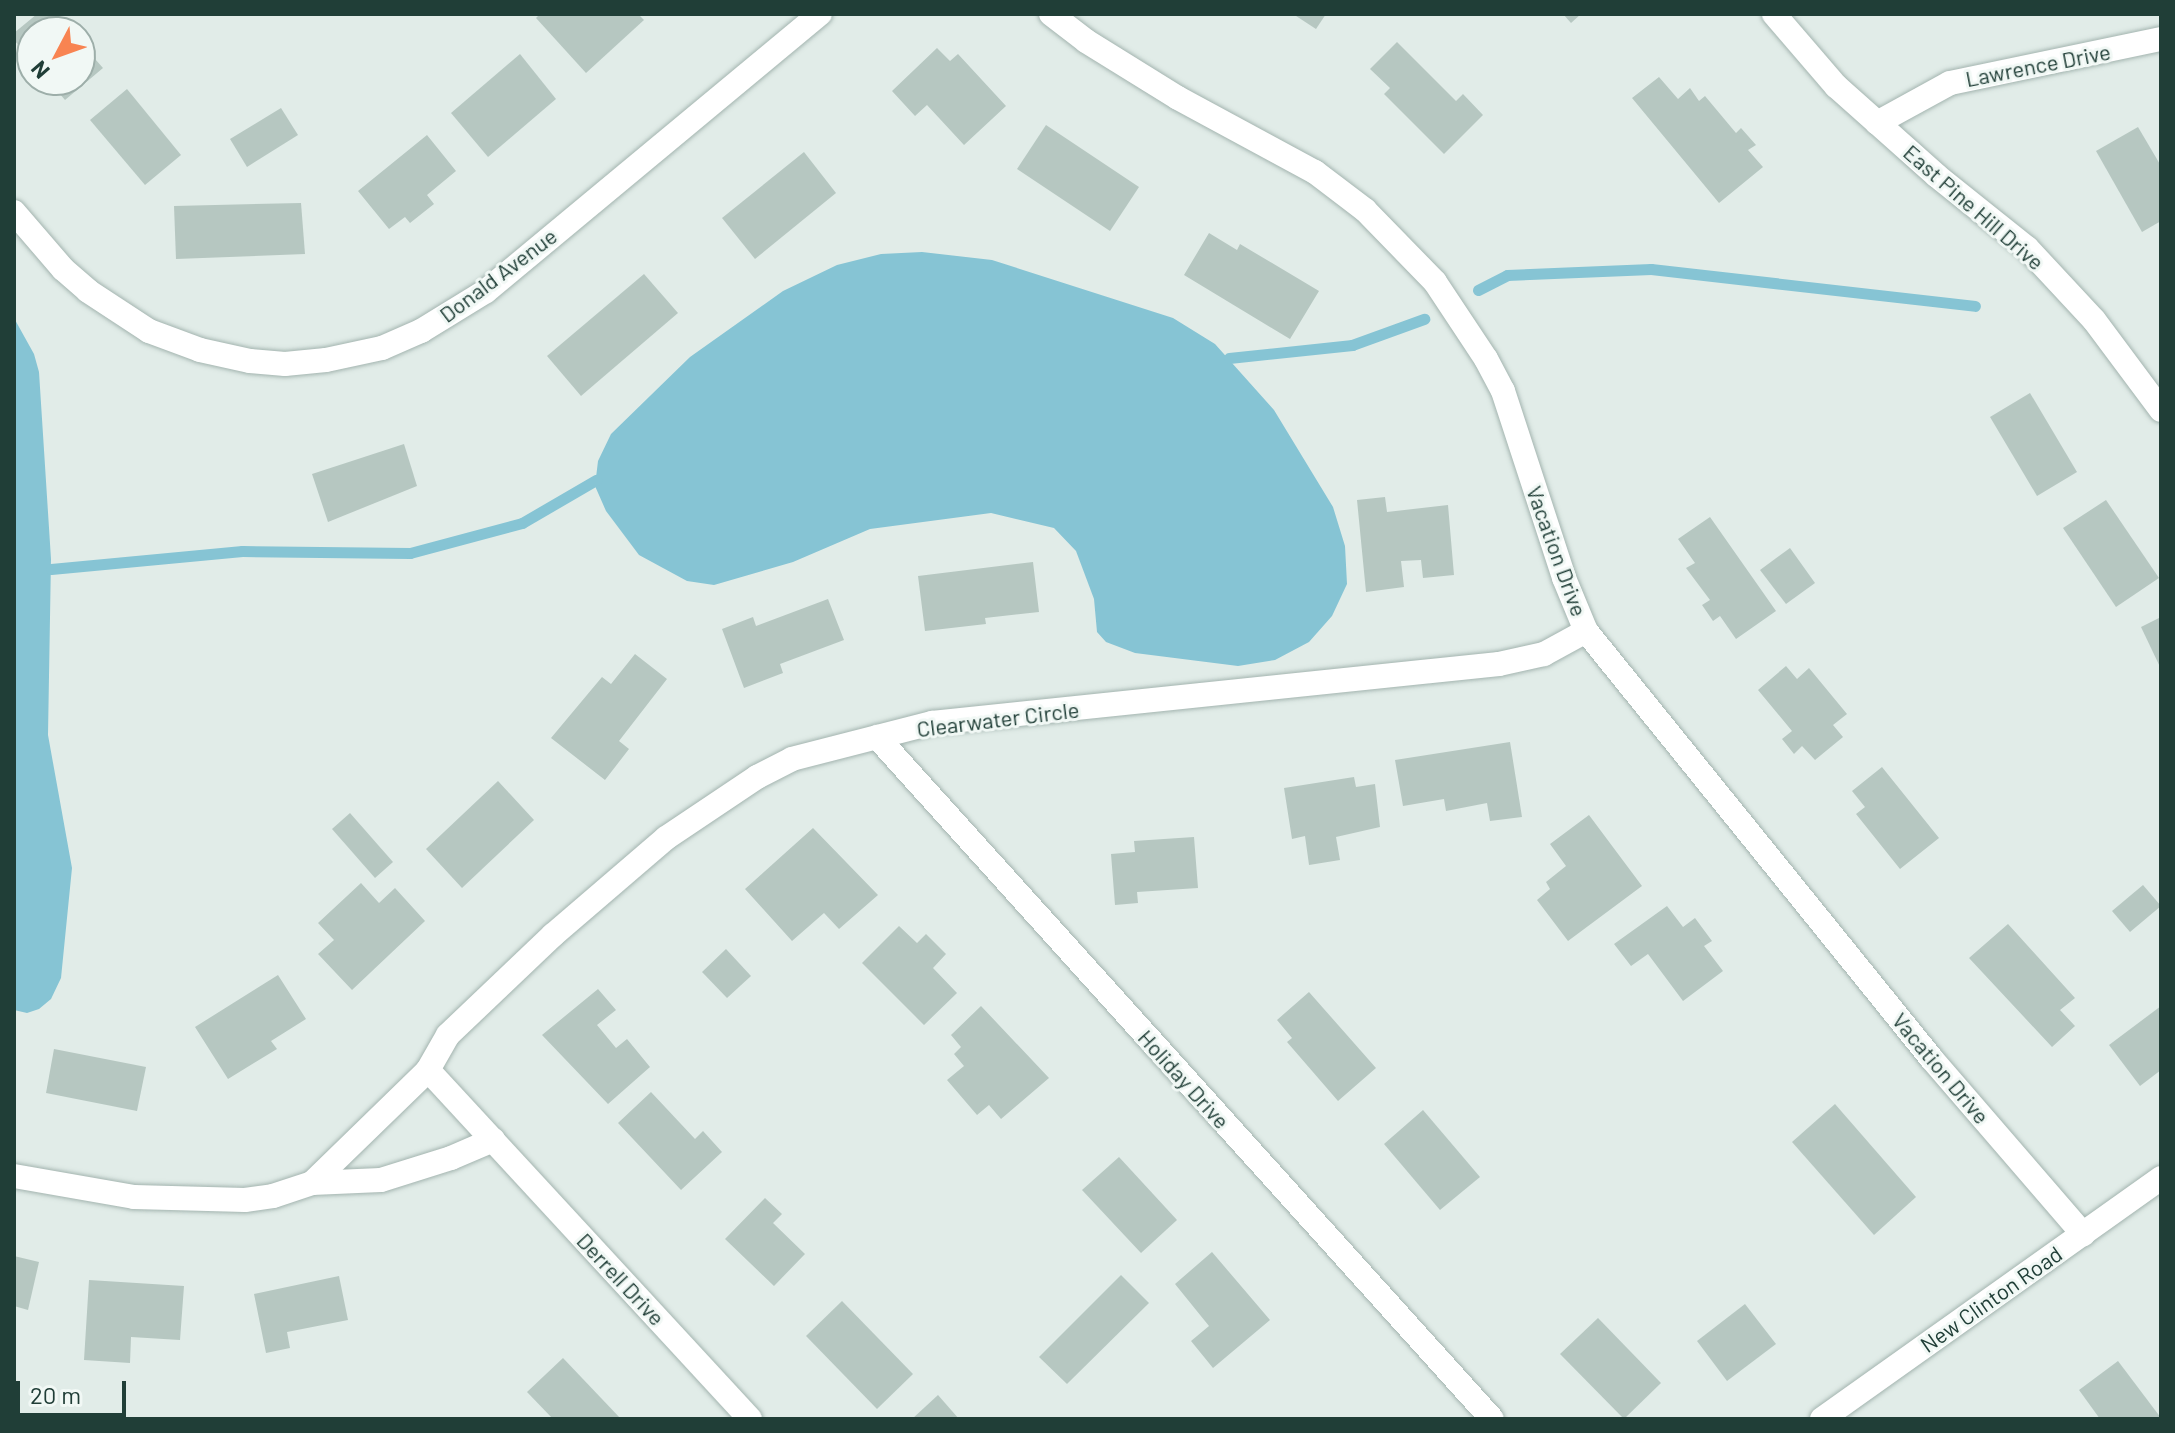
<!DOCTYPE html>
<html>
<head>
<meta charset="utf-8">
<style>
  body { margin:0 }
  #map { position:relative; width:2175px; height:1433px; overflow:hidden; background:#e1ece8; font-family:Barlow,sans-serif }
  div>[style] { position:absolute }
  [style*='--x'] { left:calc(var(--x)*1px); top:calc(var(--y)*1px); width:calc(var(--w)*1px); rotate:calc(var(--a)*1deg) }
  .water>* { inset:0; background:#86c4d4 }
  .stream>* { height:11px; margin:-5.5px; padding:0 5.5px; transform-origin:5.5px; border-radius:5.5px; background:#86c4d4 }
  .building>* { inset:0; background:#b6c7c1 }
  .roads { filter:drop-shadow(0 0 2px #a3b4af) drop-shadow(0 0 2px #a3b4af) }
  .minor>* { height:24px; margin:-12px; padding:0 12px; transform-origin:12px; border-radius:12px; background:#fff }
  .tertiary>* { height:24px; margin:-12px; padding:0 12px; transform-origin:12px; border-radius:12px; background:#fff }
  span { translate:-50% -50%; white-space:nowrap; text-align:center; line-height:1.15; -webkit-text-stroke:6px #f1f8f5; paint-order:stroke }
  .street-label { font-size:22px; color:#203e37 }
  .frame { position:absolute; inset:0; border:16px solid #203e37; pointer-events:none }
  .north { position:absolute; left:16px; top:16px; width:80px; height:80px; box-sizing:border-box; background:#f1f8f5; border:2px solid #9daea9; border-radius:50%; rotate:229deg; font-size:22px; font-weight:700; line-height:32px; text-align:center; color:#203e37 }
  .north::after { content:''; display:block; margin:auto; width:28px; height:36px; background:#f88452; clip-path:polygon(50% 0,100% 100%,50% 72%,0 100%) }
  .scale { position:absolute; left:16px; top:1381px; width:110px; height:36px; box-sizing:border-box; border:4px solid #203e37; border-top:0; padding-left:10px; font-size:24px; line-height:28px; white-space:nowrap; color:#203e37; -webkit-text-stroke:6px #f1f8f5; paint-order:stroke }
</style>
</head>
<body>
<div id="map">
  <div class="water">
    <div style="clip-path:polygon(922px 252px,992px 260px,1173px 318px,1215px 344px,1274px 410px,1333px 507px,1345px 546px,1347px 584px,1332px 616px,1309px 642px,1275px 660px,1238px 666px,1135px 653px,1106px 642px,1097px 632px,1094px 599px,1076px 551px,1054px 528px,991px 513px,870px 529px,793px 562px,714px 585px,687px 581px,639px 555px,606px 511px,595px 486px,598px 461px,611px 434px,690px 357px,783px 291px,837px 265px,881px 254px)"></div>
    <div style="clip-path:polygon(14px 318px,34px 354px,39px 372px,51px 559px,48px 735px,72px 868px,61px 978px,51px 999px,39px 1009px,27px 1013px,14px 1010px)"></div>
  </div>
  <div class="stream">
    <div style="--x:1478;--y:290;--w:33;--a:-27"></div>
    <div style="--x:1507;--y:275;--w:144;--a:-2.4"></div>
    <div style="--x:1651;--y:269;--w:326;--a:6.5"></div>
    <div style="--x:1229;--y:358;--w:124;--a:-6"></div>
    <div style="--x:1352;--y:345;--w:77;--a:-19.9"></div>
    <div style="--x:51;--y:569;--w:192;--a:-5.4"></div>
    <div style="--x:242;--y:551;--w:168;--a:0.7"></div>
    <div style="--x:410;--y:553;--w:116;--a:-15"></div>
    <div style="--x:522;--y:523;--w:86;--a:-30.2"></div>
  </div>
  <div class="building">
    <div style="clip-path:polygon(37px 14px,56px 14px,71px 32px,32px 32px,32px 61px,14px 40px,14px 33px)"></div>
    <div style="clip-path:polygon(540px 14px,638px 14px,644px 20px,586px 73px,536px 18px)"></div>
    <div style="clip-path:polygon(1293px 14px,1326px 14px,1316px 29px)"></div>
    <div style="clip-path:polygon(1563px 14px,1581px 14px,1571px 23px)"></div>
    <div style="clip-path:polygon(80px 42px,103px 68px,65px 100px,48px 80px,80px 80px)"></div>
    <div style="clip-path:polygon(1397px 42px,1456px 101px,1463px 94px,1483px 115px,1444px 154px,1384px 94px,1390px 88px,1370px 69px)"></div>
    <div style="clip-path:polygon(937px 48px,950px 61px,958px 54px,1006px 106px,964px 145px,927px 105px,915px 116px,892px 91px)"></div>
    <div style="clip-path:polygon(520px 54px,556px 99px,488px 157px,451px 113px)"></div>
    <div style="clip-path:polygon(1659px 77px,1678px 99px,1690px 88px,1699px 101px,1705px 96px,1736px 133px,1741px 128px,1756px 145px,1748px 150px,1763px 167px,1719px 203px,1632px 98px)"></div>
    <div style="clip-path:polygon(127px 89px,181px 155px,145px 185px,90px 120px)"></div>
    <div style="clip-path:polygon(281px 108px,298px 135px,247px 167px,230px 139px)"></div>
    <div style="clip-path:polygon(1046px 125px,1139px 187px,1110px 231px,1017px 169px)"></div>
    <div style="clip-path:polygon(2138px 127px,2161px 166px,2161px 221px,2142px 232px,2096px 151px)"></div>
    <div style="clip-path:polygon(427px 135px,456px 171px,427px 195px,434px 204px,410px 223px,405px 217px,389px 229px,358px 191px)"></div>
    <div style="clip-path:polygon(804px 152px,836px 193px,755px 259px,722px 218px)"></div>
    <div style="clip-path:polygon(301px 203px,305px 254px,176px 259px,174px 206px)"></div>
    <div style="clip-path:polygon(1209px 233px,1237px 250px,1240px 244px,1319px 291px,1290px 339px,1184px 275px)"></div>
    <div style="clip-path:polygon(644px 274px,678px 313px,581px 396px,547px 356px)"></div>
    <div style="clip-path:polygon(2030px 393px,2077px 472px,2037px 496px,1990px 417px)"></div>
    <div style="clip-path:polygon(404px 444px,417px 486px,328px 522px,312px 474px)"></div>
    <div style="clip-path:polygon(1385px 497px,1387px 512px,1448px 505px,1454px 575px,1423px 578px,1421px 560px,1401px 561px,1404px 587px,1366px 592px,1357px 500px)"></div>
    <div style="clip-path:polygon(2106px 500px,2159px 578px,2116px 607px,2063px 528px)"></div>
    <div style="clip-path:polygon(1710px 517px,1776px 611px,1736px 639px,1720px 616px,1713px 621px,1702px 605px,1710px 600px,1686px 568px,1695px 563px,1678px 539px)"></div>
    <div style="clip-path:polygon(1790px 548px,1815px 583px,1786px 604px,1760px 570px)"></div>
    <div style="clip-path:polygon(1033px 562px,1039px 612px,985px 618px,986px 624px,925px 631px,918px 576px)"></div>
    <div style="clip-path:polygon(828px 599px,844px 640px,780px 664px,783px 673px,744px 688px,722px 629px,753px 617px,756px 626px)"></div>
    <div style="clip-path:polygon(2161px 617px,2161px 669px,2141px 627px)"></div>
    <div style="clip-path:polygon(635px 654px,667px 679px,619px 741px,629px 749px,605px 780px,551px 738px,602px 677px,611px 684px)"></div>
    <div style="clip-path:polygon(1786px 666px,1797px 679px,1809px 668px,1847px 714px,1833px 725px,1843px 737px,1815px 760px,1802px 746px,1794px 754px,1782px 739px,1792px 731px,1758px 690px)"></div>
    <div style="clip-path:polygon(1510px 742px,1522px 817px,1490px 821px,1487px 803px,1446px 811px,1444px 799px,1403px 806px,1395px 760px)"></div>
    <div style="clip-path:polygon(1882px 767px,1939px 838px,1900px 869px,1856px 814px,1865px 807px,1852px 791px)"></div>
    <div style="clip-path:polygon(1354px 777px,1356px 787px,1375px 784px,1380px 827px,1336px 837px,1340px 860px,1309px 865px,1305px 836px,1292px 839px,1284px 788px)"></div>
    <div style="clip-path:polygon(498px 781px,534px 820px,462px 888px,426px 849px)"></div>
    <div style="clip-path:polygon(350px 813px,393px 862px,375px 878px,332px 829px)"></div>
    <div style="clip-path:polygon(1589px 815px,1642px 886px,1568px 941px,1537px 900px,1550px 889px,1546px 882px,1566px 866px,1550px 844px)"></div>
    <div style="clip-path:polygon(813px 828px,878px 895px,839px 929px,824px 913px,792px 941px,745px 889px)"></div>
    <div style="clip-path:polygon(1194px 837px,1198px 888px,1137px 892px,1138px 903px,1115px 905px,1111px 854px,1135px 852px,1134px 841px)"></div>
    <div style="clip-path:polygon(361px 883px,379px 903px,395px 888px,425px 921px,352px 990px,318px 954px,334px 940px,318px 923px)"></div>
    <div style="clip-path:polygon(2143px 885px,2161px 906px,2130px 932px,2112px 911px)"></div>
    <div style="clip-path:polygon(1667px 906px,1683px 927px,1695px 918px,1712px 941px,1704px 946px,1723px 971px,1683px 1001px,1648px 954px,1631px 966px,1614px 944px)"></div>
    <div style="clip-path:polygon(2008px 924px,2075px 998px,2060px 1010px,2075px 1026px,2052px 1047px,1969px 958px)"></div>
    <div style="clip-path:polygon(899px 926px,917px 943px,926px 934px,946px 954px,933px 968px,957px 993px,924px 1025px,862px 963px)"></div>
    <div style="clip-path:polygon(726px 949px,751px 976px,727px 998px,702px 972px)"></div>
    <div style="clip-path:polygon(278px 975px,306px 1019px,271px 1041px,277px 1049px,228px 1079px,195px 1027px)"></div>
    <div style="clip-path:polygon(598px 989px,616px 1010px,597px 1025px,616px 1048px,627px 1039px,650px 1067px,608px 1104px,542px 1035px)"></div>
    <div style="clip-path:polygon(1309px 992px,1376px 1068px,1338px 1101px,1287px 1042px,1292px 1038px,1277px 1020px)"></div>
    <div style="clip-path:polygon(981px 1006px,1049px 1078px,1001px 1119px,989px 1105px,977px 1115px,947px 1080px,964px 1066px,954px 1054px,961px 1047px,951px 1035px)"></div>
    <div style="clip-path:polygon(2161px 1006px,2161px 1070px,2140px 1086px,2109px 1045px)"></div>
    <div style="clip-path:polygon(54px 1049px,146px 1067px,137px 1111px,46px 1093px)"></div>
    <div style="clip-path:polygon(651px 1092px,695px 1139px,703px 1131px,722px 1152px,681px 1190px,618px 1123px)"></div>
    <div style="clip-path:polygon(1835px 1104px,1916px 1197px,1874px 1235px,1792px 1142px)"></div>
    <div style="clip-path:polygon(1423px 1110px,1480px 1177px,1440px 1210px,1384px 1144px)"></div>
    <div style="clip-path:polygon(1119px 1157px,1177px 1220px,1141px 1253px,1082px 1190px)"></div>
    <div style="clip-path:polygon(765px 1198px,782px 1214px,773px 1223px,805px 1254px,774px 1286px,725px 1239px)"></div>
    <div style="clip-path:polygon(1212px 1252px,1270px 1320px,1213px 1368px,1191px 1341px,1209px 1326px,1175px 1284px)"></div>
    <div style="clip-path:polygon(14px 1256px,39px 1262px,28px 1310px,14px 1306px)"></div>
    <div style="clip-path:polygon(1121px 1275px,1149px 1303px,1067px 1384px,1039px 1357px)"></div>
    <div style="clip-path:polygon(339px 1276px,348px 1320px,287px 1332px,290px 1348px,266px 1353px,254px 1294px)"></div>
    <div style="clip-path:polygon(89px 1280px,184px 1286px,180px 1340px,131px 1337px,130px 1363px,84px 1360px)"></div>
    <div style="clip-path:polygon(842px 1301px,913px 1374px,877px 1409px,806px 1336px)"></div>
    <div style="clip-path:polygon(1745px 1304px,1776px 1344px,1727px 1381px,1697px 1341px)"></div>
    <div style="clip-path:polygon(1598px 1318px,1661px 1383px,1624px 1419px,1560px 1354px)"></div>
    <div style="clip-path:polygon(563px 1358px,621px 1419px,553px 1419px,527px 1392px)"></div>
    <div style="clip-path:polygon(2118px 1361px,2161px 1418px,2161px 1419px,2100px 1419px,2079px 1390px)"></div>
    <div style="clip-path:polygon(938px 1395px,959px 1419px,912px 1419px)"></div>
  </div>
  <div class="roads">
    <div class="minor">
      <div style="--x:1051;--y:14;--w:44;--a:37.6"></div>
      <div style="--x:1086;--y:41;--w:108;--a:31.8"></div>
      <div style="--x:1178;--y:98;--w:156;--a:28.4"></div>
      <div style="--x:1315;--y:172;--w:63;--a:37.2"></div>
      <div style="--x:1365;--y:210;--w:100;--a:45.8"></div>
      <div style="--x:1435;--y:282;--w:92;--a:56.5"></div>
      <div style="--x:1486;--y:359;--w:36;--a:62"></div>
      <div style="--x:1503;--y:391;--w:197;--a:71.9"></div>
      <div style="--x:1564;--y:578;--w:57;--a:67.5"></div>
      <div style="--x:1586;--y:631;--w:549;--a:51.06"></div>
      <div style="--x:1931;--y:1058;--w:233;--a:49.2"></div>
      <div style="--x:1774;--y:14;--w:95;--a:49.3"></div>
      <div style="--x:1836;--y:86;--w:135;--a:41.7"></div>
      <div style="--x:1937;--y:176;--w:115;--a:38.7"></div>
      <div style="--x:2027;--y:248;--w:98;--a:47.1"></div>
      <div style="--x:2094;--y:320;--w:112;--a:53.3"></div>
      <div style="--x:1877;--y:123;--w:83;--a:-28.7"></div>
      <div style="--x:1950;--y:83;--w:216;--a:-11.8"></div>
      <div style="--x:14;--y:212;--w:75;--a:49.3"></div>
      <div style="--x:63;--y:269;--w:33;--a:41"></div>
      <div style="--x:88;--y:291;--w:73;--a:33.3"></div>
      <div style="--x:149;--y:331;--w:54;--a:20.4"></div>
      <div style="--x:200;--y:350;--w:51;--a:12.4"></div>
      <div style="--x:250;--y:361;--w:35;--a:5"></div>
      <div style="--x:285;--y:364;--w:41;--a:-5.6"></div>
      <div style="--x:326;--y:360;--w:57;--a:-12.1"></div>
      <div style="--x:382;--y:348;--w:43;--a:-23.6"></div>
      <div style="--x:421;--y:331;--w:76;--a:-31.6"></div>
      <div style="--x:486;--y:291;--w:434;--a:-39.7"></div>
      <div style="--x:877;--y:737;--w:918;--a:47.96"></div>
      <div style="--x:428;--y:1070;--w:475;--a:47.3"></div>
      <div style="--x:14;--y:1176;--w:122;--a:9.9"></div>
      <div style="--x:134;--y:1197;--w:111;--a:1.5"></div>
      <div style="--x:245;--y:1200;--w:28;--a:-8"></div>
      <div style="--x:273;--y:1196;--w:41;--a:-18.4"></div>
      <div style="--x:312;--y:1183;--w:69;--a:-2.5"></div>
      <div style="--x:381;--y:1180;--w:73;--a:-17.4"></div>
      <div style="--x:451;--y:1158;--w:46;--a:-23.2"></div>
      <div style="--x:312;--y:1183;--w:162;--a:-44.2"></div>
      <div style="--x:428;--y:1070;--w:40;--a:-60.3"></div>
      <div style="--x:448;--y:1035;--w:145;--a:-43.6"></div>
      <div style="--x:553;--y:935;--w:149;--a:-40.6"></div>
      <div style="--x:666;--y:838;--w:110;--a:-33.8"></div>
      <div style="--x:757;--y:777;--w:39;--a:-27"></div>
      <div style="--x:792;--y:759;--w:145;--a:-14.4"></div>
      <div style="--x:932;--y:723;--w:570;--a:-5.94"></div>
      <div style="--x:1499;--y:664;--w:46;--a:-12.5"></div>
      <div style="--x:1544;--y:654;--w:48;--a:-28.7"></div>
    </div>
    <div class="tertiary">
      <div style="--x:1822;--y:1419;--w:416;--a:-35.4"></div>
    </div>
  </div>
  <div class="street-label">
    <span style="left:2038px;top:65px;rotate:-11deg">Lawrence Drive</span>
    <span style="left:1974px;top:207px;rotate:41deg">East Pine Hill Drive</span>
    <span style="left:498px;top:275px;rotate:-37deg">Donald Avenue</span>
    <span style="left:1557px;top:551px;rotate:70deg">Vacation Drive</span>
    <span style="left:998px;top:719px;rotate:-7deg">Clearwater Circle</span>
    <span style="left:1941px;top:1068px;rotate:50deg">Vacation Drive</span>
    <span style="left:1184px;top:1079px;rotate:48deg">Holiday Drive</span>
    <span style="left:621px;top:1279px;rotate:47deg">Derrell Drive</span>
    <span style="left:1991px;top:1299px;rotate:-35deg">New Clinton Road</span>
  </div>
  <div class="frame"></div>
  <div class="north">N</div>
  <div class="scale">20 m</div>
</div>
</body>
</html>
